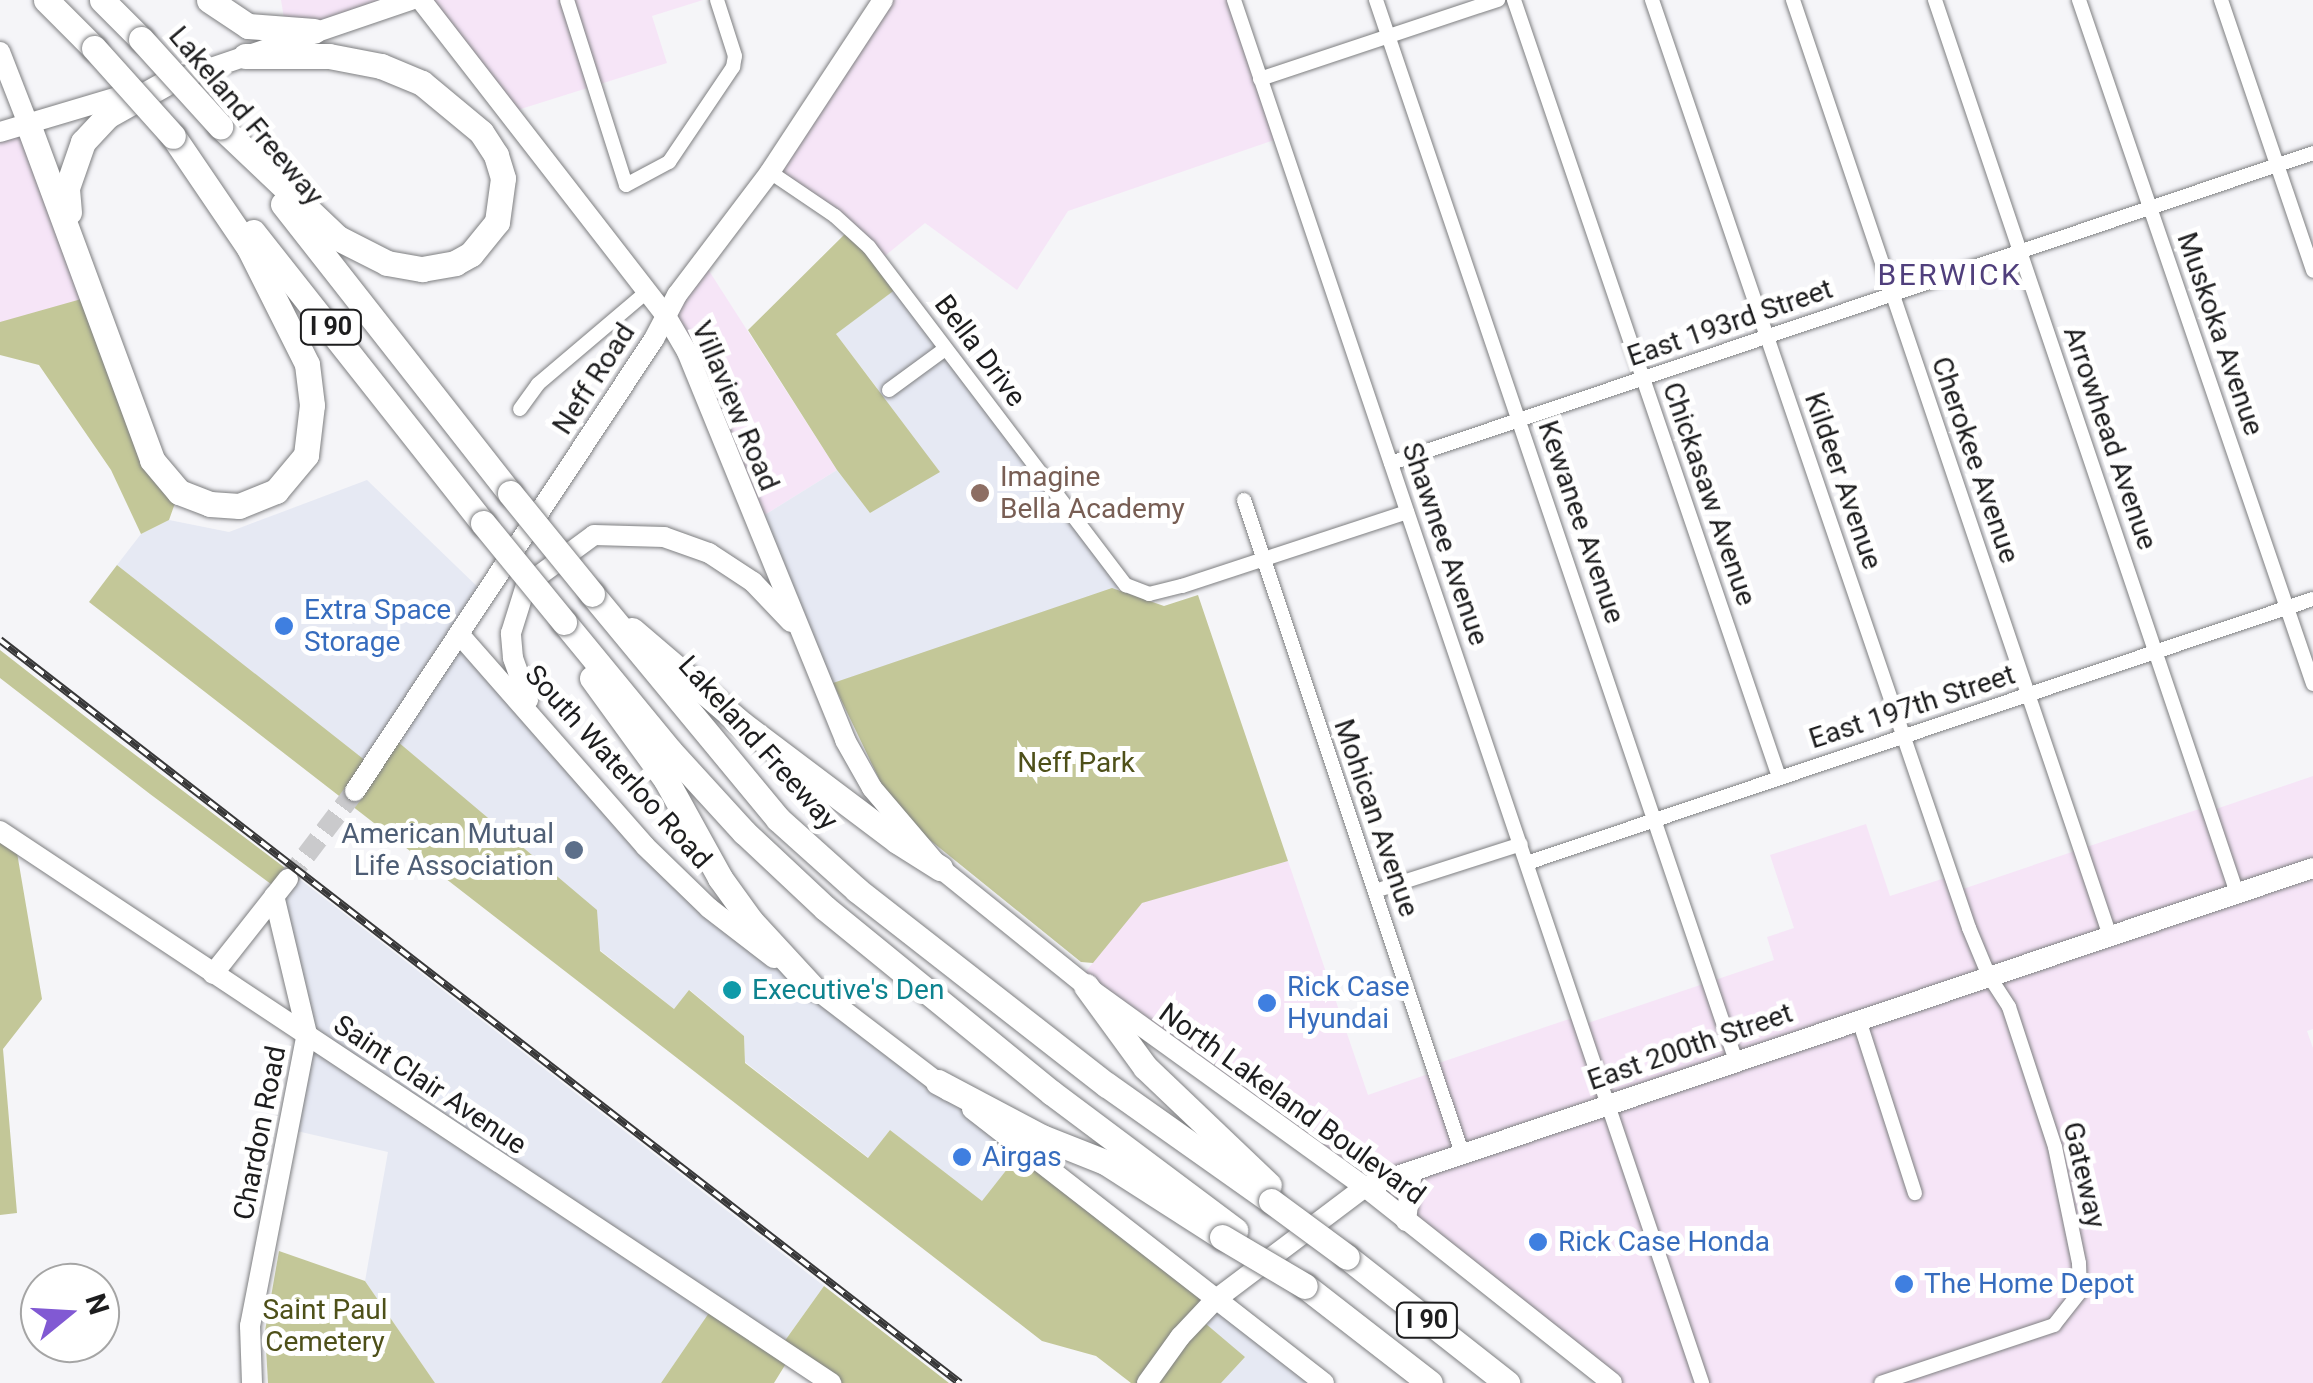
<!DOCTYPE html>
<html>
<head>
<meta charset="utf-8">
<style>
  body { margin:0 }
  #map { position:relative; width:2313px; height:1383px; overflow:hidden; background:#f5f5f8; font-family:Roboto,sans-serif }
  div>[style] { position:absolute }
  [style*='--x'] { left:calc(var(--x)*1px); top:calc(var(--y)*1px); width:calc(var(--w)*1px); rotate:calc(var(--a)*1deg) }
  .commercial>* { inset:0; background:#f6e5f7 }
  .built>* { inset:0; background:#e6e9f3 }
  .green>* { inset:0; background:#c3c798 }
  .secondary-tunnel>* { height:20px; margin-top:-10px; transform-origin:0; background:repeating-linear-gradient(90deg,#cacacc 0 20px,transparent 0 30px) }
  .roads { filter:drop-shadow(0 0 2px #7e7f81) drop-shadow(0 0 2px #7e7f81) }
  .street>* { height:14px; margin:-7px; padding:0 7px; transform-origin:7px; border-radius:7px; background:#fff }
  .secondary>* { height:20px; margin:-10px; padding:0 10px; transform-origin:10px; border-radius:10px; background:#fff }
  .highway>* { height:25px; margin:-12.5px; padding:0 12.5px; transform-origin:12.5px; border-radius:12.5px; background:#fff }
  .rail>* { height:8px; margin-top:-4px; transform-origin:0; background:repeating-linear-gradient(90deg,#fff 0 11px,#383839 0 22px); box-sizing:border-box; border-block:2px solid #383839 }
  .bridges { filter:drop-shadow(0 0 2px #7e7f81) drop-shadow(0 0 2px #7e7f81) }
  .highway-bridge>* { height:25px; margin:-12.5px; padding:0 12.5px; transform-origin:12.5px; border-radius:12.5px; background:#fff }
  .dots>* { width:28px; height:28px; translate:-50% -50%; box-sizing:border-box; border:5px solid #fff; border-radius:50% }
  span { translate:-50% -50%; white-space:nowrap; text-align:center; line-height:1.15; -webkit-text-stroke:10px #fff; paint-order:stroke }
  .shield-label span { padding:2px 8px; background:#fff; border:2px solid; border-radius:8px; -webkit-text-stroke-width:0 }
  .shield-label { font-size:25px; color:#1d1d1e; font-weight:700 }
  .street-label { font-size:28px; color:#1d1d1e }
  .education-label { font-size:28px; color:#785e54 }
  .left { translate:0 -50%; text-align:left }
  .shop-label { font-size:28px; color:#366cbe }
  .park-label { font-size:28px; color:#4e5019 }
  .service-label { font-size:28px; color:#4e5e75 }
  .right { translate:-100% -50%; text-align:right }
  .culture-label { font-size:28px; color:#0d838f }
  .neighbourhood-label { font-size:30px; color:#503f7c; letter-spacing:2.5px }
  .north { position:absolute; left:20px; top:1263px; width:100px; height:100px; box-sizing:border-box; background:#fff; border:2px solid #a5a5a5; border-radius:50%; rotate:72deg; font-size:28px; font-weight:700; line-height:40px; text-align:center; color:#1d1d1e }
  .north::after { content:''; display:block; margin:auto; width:35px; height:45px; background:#8159d3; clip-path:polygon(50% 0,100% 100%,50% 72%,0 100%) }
</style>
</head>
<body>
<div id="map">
  <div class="commercial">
    <div style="clip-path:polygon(281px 0,411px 0,286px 30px)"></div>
    <div style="clip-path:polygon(421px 0,703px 0,652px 16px,667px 63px,508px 113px)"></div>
    <div style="clip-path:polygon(883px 0,1234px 0,1280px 138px,1068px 211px,1017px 290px,925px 223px,880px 260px,770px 172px)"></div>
    <div style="clip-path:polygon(28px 124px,92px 296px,7px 323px,0 322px,0 132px)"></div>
    <div style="clip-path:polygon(704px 263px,837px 470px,755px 521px,666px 316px)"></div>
    <div style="clip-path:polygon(2313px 776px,2313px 1029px,2307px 1031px,2313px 1048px,2313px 1383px,1612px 1383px,1079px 980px,1141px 903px,1288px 861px,1368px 1095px,1434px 1072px,1433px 1065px,1578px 1016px,1582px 1025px,1774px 960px,1767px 937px,1794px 928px,1770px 855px,1866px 824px,1890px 896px,1951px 876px,1957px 891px,2208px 806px,2210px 811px)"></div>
  </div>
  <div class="built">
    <div style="clip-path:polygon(900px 286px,1126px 585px,824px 688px,755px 521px,837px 470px,871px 513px,877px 388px,835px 333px)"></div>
    <div style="clip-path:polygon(367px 480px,485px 594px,459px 634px,645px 846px,1023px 1149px,982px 1202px,890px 1130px,869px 1158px,745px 1062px,744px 1036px,690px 990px,674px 1009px,117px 565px,141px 534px,169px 520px,229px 532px)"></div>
    <div style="clip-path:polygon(293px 874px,824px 1286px,779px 1349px,714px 1307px,661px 1383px,435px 1383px,365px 1281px,388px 1152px,288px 1129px,307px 1034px,274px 896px)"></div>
    <div style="clip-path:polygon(1215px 1300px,1324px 1383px,1147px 1383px)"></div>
  </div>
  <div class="green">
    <div style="clip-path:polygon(850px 229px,900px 286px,836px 334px,940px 472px,870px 513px,837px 470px,748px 330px)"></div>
    <div style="clip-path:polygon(92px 296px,179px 492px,169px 520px,141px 534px,111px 470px,39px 365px,0 355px,0 322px)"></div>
    <div style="clip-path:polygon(117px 565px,371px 765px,391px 736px,597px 910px,600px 951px,674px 1009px,689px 990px,744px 1036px,745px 1063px,868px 1158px,890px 1130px,982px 1201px,1023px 1149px,1215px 1300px,1199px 1318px,1245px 1357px,1221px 1383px,1131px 1383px,1096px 1356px,1042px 1341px,89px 602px)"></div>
    <div style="clip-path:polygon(1112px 588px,1164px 606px,1198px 595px,1288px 861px,1142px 903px,1093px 963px,1081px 962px,920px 832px,882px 785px,833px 683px)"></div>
    <div style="clip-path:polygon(0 650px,105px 732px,293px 874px,279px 890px,150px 794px,0 678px)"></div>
    <div style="clip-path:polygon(0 831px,15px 841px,42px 999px,3px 1049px,17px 1213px,0 1215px)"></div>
    <div style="clip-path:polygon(279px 1251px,365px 1281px,435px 1383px,268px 1383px,265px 1331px)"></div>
    <div style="clip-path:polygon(824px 1286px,949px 1383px,831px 1383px,790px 1357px,774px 1383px,661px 1383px,713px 1307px,779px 1349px)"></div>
  </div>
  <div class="secondary-tunnel">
    <div style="--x:288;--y:879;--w:111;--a:-52.7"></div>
  </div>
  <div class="roads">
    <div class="street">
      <div style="--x:567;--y:0;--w:194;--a:72.3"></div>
      <div style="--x:626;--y:185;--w:49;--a:-28.1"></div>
      <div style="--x:669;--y:162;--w:115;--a:-56"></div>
      <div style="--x:733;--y:67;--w:11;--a:-80"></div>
      <div style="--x:735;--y:56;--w:59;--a:-107.8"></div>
      <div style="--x:1234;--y:0;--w:1460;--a:71.3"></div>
      <div style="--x:1376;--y:0;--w:1120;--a:71.26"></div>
      <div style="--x:1514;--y:0;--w:821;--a:71.17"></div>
      <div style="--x:1652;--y:0;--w:981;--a:71.14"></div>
      <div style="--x:1969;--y:928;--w:52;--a:67.4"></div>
      <div style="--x:1989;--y:976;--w:37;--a:57"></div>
      <div style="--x:2009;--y:1007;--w:147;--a:71.8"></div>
      <div style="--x:2055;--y:1147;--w:118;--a:78.3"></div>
      <div style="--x:2079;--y:1263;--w:29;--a:88"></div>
      <div style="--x:2080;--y:1292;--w:42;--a:128.2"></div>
      <div style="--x:2054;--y:1325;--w:182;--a:161.5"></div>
      <div style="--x:1793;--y:0;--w:988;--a:71.29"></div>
      <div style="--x:1935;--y:0;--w:943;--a:71.32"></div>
      <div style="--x:2079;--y:0;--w:723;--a:71.11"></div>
      <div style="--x:2221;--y:0;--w:286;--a:71.2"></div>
      <div style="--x:1260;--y:79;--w:251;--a:-18.4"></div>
      <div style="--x:770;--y:172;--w:78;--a:34.1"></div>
      <div style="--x:835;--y:216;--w:46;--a:42.4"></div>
      <div style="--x:869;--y:247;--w:425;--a:52.8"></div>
      <div style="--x:1126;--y:585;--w:25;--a:21"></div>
      <div style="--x:1149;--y:594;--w:34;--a:-14"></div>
      <div style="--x:1182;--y:586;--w:237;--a:-18.2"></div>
      <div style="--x:889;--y:390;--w:69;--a:-36.2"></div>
      <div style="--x:520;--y:409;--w:31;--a:-54"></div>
      <div style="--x:538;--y:384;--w:145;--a:-40.3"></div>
      <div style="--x:1391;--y:463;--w:973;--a:-18.58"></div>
      <div style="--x:1244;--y:500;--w:688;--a:71.54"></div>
      <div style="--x:1527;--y:863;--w:829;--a:-18.57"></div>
      <div style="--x:1375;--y:891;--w:153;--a:-17.8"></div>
      <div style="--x:1859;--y:1020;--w:182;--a:72.1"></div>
    </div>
    <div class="secondary">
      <div style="--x:421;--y:0;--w:400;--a:52.2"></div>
      <div style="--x:666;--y:316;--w:42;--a:59.7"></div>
      <div style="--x:687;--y:352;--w:419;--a:67.8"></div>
      <div style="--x:845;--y:740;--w:55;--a:60.6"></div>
      <div style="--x:872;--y:788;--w:105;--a:49.6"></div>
      <div style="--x:940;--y:868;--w:188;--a:38.9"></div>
      <div style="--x:1086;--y:986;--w:344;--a:35.8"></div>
      <div style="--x:1365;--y:1187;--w:315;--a:38.4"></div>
      <div style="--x:0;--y:52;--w:77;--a:68.7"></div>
      <div style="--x:167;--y:83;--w:258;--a:-18.8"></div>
      <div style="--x:0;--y:132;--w:140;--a:-16.6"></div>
      <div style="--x:459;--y:634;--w:282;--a:48.7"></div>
      <div style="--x:645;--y:846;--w:89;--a:44.1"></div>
      <div style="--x:709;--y:908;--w:82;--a:37.6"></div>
      <div style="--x:528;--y:700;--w:45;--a:-109.7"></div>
      <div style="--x:513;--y:658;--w:25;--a:-95"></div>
      <div style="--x:511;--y:633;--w:50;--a:-72.6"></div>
      <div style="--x:526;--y:585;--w:84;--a:-36.3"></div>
      <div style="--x:594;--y:535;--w:70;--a:1.6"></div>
      <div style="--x:664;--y:537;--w:48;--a:19.6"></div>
      <div style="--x:709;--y:553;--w:53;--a:33.4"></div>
      <div style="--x:753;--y:582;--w:55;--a:46.5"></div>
      <div style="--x:355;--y:791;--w:542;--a:-56.52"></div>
      <div style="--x:654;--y:339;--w:50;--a:-62.4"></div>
      <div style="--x:677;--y:295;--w:154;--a:-52.9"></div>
      <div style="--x:770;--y:172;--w:206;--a:-56.7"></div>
      <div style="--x:0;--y:831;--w:998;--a:33.59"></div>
      <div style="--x:213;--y:974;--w:121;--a:-51.7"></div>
      <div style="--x:801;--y:978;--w:186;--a:37.4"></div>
      <div style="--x:972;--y:1109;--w:446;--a:37.9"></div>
      <div style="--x:1406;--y:1221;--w:50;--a:-83.2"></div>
      <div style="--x:252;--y:1383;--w:57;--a:-92"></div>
      <div style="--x:250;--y:1326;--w:298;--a:-79"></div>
      <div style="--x:307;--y:1034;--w:142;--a:-103.4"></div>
      <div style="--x:1147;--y:1383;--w:57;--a:-54.3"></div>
      <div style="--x:1180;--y:1337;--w:51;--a:-46.6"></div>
      <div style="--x:1215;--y:1300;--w:188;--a:-37"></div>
      <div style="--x:1365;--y:1187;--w:1000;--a:-18.6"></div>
    </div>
    <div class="highway">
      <div style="--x:46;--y:0;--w:68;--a:45"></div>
      <div style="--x:102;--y:0;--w:55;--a:45"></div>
      <div style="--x:209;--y:0;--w:47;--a:33.7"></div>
      <div style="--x:248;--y:26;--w:66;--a:4.3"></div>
      <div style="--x:28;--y:124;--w:358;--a:69.7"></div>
      <div style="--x:152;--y:460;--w:42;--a:49.8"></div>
      <div style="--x:179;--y:492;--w:33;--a:21"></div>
      <div style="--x:210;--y:504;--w:29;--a:4"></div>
      <div style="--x:239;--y:506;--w:40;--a:-22"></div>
      <div style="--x:276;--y:491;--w:47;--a:-50.2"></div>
      <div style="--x:306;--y:455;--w:50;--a:-83.2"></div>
      <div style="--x:312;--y:405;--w:41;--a:-97"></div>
      <div style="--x:307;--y:364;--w:130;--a:-116.6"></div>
      <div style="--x:249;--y:248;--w:135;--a:-124.2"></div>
      <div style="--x:220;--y:126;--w:163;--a:43.5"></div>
      <div style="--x:338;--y:238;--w:55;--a:27"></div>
      <div style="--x:387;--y:263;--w:36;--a:10"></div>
      <div style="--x:422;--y:269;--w:34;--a:-10"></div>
      <div style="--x:455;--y:263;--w:18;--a:-29"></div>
      <div style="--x:471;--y:254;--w:41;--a:-50.9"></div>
      <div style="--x:497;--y:222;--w:44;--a:-82.2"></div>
      <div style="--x:503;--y:178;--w:24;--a:-107"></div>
      <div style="--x:496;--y:155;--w:27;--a:-123"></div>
      <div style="--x:481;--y:132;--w:77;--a:-140.3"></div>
      <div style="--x:422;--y:83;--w:44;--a:-157.5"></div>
      <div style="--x:381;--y:66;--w:53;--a:-169.1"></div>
      <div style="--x:329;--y:56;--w:84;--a:180"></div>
      <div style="--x:283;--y:204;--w:367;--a:51.9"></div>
      <div style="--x:69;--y:212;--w:24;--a:-95"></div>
      <div style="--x:67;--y:188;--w:49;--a:-70.8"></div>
      <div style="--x:83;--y:142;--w:35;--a:-47"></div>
      <div style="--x:107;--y:116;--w:65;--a:-29.3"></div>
      <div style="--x:253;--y:232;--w:371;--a:51.7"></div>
      <div style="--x:592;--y:594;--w:292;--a:50.4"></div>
      <div style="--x:778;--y:819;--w:106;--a:41.9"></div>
      <div style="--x:857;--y:890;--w:317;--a:38"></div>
      <div style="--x:1107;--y:1085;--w:201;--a:35.3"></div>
      <div style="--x:564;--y:622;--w:167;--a:50.6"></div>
      <div style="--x:670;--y:751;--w:110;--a:47.6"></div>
      <div style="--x:744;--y:832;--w:111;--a:43.2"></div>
      <div style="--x:825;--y:908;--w:293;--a:39.2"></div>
      <div style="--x:1052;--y:1093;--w:229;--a:36.8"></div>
      <div style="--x:632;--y:630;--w:145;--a:40.5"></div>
      <div style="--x:742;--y:724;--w:194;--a:37"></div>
      <div style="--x:897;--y:841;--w:51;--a:32.1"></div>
      <div style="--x:592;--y:678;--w:126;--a:54"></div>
      <div style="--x:666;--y:780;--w:112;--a:61.1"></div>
      <div style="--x:720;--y:878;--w:53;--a:54.2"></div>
      <div style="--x:751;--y:921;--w:90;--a:47.3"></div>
      <div style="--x:1086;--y:986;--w:100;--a:53.9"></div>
      <div style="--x:1145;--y:1067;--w:171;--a:43.6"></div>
      <div style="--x:938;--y:1082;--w:118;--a:27.9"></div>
      <div style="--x:1042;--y:1137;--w:68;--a:21.6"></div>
      <div style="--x:1105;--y:1162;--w:139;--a:32.7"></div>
      <div style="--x:1347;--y:1257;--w:204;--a:38.2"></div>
      <div style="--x:1305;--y:1286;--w:158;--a:37.8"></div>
    </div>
  </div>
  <div class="rail">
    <div style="--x:0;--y:640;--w:1214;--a:37.74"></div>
  </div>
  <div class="bridges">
    <div class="highway-bridge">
      <div style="--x:141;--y:39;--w:118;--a:47.8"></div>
      <div style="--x:94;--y:48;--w:118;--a:48.1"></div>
      <div style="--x:510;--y:493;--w:130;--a:50.9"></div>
      <div style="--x:483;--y:523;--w:128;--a:50.7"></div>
      <div style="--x:1271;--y:1201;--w:94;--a:36.4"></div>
      <div style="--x:1222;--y:1237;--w:96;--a:30.6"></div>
    </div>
  </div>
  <div class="dots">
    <div style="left:980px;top:493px;background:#8d6e63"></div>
    <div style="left:284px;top:626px;background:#3f7fe0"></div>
    <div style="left:574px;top:850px;background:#5c6f8a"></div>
    <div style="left:732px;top:990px;background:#0f9aa8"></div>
    <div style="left:1267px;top:1003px;background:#3f7fe0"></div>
    <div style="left:962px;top:1157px;background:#3f7fe0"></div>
    <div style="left:1538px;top:1242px;background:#3f7fe0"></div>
    <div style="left:1904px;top:1284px;background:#3f7fe0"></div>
  </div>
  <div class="shield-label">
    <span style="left:331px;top:327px">I 90</span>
    <span style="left:1427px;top:1320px">I 90</span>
  </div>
  <div class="street-label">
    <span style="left:246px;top:116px;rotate:50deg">Lakeland Freeway</span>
    <span style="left:1730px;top:323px;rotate:-19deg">East 193rd Street</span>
    <span style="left:2220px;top:334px;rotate:71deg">Muskoka Avenue</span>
    <span style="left:980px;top:351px;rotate:53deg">Bella Drive</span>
    <span style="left:594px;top:379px;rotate:-57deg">Neff Road</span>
    <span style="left:735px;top:406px;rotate:67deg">Villaview Road</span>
    <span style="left:2110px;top:438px;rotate:71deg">Arrowhead Avenue</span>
    <span style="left:1975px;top:460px;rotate:71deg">Cherokee Avenue</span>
    <span style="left:1843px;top:481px;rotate:71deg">Kildeer Avenue</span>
    <span style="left:1709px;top:494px;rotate:71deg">Chickasaw Avenue</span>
    <span style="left:1581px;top:522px;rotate:71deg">Kewanee Avenue</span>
    <span style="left:1445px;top:544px;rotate:71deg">Shawnee Avenue</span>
    <span style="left:1912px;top:707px;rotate:-18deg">East 197th Street</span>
    <span style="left:758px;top:743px;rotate:48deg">Lakeland Freeway</span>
    <span style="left:618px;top:767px;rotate:48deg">South Waterloo Road</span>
    <span style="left:1376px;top:818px;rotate:71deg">Mohican Avenue</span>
    <span style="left:1690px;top:1047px;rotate:-19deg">East 200th Street</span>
    <span style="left:430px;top:1085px;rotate:34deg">Saint Clair Avenue</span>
    <span style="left:1292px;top:1104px;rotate:36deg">North Lakeland Boulevard</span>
    <span style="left:260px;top:1133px;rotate:-79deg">Chardon Road</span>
    <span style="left:2084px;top:1175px;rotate:77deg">Gateway</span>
  </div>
  <div class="education-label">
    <span class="left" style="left:1000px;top:493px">Imagine<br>Bella Academy</span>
  </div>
  <div class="shop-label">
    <span class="left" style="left:304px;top:626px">Extra Space<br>Storage</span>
    <span class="left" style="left:1287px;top:1003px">Rick Case<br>Hyundai</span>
    <span class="left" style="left:982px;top:1157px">Airgas</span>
    <span class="left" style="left:1558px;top:1242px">Rick Case Honda</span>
    <span class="left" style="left:1924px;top:1284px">The Home Depot</span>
  </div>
  <div class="park-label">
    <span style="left:1076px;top:763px">Neff Park</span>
    <span style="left:325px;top:1326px">Saint Paul<br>Cemetery</span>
  </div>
  <div class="service-label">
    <span class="right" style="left:554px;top:850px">American Mutual<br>Life Association</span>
  </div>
  <div class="culture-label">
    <span class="left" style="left:752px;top:990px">Executive's Den</span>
  </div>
  <div class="neighbourhood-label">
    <span style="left:1950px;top:275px">BERWICK</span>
  </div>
  <div class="north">N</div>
</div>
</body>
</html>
